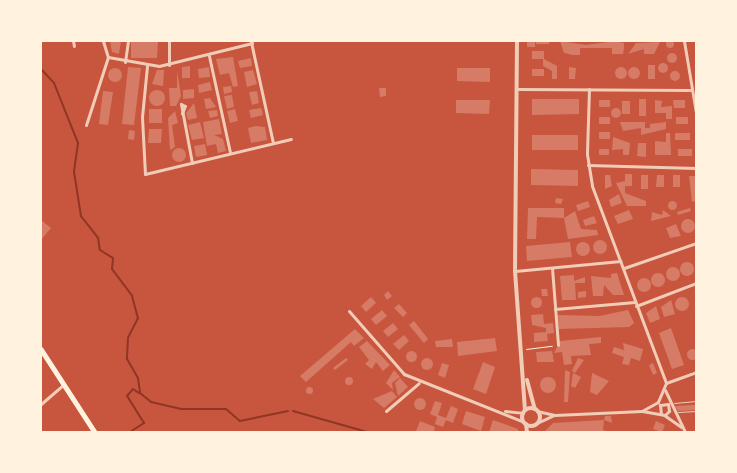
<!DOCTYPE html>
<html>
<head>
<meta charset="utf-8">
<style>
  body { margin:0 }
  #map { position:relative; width:737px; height:473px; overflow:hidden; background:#c8553d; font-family:Cabin,sans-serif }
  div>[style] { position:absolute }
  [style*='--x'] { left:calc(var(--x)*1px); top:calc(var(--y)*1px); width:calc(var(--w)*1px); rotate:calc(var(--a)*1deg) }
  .stream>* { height:2px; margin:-1px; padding:0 1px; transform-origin:1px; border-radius:1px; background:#8f3625 }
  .building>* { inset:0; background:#d67c66 }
  .round { border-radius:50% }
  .path>* { height:1px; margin:-0.5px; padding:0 0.5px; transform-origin:0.5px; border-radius:0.5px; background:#fff3e0 }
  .service>* { height:1px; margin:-0.5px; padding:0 0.5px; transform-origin:0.5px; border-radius:0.5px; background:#f1ccb7 }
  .minor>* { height:3px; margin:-1.5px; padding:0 1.5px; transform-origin:1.5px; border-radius:1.5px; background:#f1ccb7 }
  .tertiary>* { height:4px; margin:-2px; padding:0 2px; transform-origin:2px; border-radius:2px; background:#f1ccb7 }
  .tertiary>.ring { margin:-2px; padding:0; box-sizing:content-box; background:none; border:4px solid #f1ccb7; border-radius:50% }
  .primary>* { height:4.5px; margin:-2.25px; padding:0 2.25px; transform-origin:2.25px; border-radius:2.25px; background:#fff3e0 }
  span { translate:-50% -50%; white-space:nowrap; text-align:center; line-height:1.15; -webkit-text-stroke:4px #fff3e0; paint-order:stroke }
  .frame { position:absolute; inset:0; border:42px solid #fff3e0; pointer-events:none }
</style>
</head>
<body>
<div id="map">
  <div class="stream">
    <div style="--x:41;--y:69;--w:19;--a:47"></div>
    <div style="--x:54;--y:83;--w:65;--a:68.2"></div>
    <div style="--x:78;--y:143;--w:29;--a:98"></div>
    <div style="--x:74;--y:172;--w:45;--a:81"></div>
    <div style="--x:81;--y:216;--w:28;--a:52"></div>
    <div style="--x:98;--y:238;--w:12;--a:81"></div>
    <div style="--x:100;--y:250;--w:15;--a:32"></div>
    <div style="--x:113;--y:258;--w:11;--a:95"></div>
    <div style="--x:112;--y:269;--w:34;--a:53"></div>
    <div style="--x:132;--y:296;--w:23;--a:75"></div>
    <div style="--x:138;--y:318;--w:22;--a:117"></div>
    <div style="--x:128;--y:338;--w:21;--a:93"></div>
    <div style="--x:127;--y:359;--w:22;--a:60"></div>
    <div style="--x:138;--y:378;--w:15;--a:82"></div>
    <div style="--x:140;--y:393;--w:14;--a:39"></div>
    <div style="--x:151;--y:402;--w:31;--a:13"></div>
    <div style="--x:181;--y:409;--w:45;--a:0"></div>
    <div style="--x:226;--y:409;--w:18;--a:41"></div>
    <div style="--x:240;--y:421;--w:49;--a:-11.8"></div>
    <div style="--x:293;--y:411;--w:77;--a:15.8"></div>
    <div style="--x:130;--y:432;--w:17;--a:-33"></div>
    <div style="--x:144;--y:423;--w:32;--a:-122"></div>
    <div style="--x:127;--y:396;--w:9;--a:-49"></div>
    <div style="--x:133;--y:389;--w:7;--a:34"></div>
  </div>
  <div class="building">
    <div class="round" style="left:666px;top:40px;width:8px;height:8px"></div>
    <div style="clip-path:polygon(110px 41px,121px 41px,119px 54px,112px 52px)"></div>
    <div style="clip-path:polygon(131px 41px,158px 41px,157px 58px,131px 58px)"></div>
    <div style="clip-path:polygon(527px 41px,535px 42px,535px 47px,527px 47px)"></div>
    <div style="clip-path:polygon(536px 41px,549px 41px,549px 44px,536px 44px)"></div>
    <div style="clip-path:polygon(560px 41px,586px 45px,615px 41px,624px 43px,624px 48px,623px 54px,612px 54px,612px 48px,580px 48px,580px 55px,573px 55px,564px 53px)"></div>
    <div style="clip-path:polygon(660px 42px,654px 54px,644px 54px,644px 49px,628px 54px,636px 43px)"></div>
    <div style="clip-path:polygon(532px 51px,544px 51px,544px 59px,557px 66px,557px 79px,552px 79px,552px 71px,543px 66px,543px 59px,532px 59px)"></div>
    <div class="round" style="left:667px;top:53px;width:10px;height:10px"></div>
    <div style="clip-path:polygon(233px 57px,238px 86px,233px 87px,229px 73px,220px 75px,216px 59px)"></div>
    <div style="clip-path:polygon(251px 58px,252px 66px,240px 68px,238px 61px)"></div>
    <div class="round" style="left:658px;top:63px;width:10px;height:10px"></div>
    <div style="clip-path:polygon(648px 65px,655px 65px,655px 79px,648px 79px)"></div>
    <div style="clip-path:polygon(190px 66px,190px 78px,182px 78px,182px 67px)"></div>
    <div class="round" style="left:628px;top:67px;width:12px;height:12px"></div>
    <div style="clip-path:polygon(128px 67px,141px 68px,134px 125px,122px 124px)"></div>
    <div style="clip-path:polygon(209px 67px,210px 77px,199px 78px,198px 69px)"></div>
    <div style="clip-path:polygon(569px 67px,576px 68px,575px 79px,569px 79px)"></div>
    <div class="round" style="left:615px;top:67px;width:12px;height:12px"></div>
    <div class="round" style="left:108px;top:68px;width:14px;height:14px"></div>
    <div style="clip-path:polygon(457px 68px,490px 68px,490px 82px,457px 81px)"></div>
    <div style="clip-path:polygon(532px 69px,544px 69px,544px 76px,532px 76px)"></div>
    <div style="clip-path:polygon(157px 70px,164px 70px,163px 86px,152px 84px)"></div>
    <div style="clip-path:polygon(177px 70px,181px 96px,176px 106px,170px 106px,169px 88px,177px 88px)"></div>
    <div style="clip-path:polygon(253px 70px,257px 84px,247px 87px,244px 72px)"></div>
    <div class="round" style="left:670px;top:71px;width:10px;height:10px"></div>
    <div style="clip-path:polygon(210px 82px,212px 90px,199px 93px,198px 85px)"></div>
    <div style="clip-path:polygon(231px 86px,232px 92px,224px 94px,223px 87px)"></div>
    <div style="clip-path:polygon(379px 88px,386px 88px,386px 96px,380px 97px)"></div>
    <div style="clip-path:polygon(194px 89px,194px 98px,183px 99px,183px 90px)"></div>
    <div class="round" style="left:149px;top:90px;width:16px;height:16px"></div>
    <div style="clip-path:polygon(103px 91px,113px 92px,108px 125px,99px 124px)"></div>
    <div style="clip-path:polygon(257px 91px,259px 103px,252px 105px,249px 92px)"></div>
    <div style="clip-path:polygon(232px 95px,234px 107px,227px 109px,224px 96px)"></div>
    <div style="clip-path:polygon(210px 98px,216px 107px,206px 109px,204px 99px)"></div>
    <div style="clip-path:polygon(532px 99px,579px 99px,579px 114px,532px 115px)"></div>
    <div style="clip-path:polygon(639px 99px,646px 99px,646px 116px,639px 116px)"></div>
    <div style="clip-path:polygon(456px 100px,490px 100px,489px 114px,456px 113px)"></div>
    <div style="clip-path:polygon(599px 100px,610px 100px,610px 107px,599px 107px)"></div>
    <div style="clip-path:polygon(655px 100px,662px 101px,661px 107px,672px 106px,672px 119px,666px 119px,666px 113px,655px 113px)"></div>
    <div style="clip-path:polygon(673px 100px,685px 100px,685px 108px,674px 108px)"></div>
    <div style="clip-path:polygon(622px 101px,630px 101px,630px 114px,622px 114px)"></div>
    <div style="clip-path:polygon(194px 103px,197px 118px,188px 120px,186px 113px)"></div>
    <div style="clip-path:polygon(261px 108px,263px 115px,251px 118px,249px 110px)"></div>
    <div class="round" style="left:611px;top:108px;width:10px;height:10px"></div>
    <div style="clip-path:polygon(149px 109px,162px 109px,162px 123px,149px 123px)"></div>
    <div style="clip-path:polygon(235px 109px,238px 121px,230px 123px,227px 111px)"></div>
    <div style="clip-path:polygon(217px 110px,218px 116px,210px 118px,208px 111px)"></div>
    <div style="clip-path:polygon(175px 111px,178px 123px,172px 125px,175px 147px,170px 150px,168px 118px)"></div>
    <div style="clip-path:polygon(599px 117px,610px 117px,610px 124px,599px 124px)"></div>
    <div style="clip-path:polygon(676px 117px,688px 117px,688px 124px,676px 124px)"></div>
    <div style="clip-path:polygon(219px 119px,222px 134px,214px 135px,223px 139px,226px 151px,218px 153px,216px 144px,207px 146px,203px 122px)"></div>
    <div style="clip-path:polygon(200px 122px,204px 138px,192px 140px,188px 125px)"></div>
    <div style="clip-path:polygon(620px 122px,645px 122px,645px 128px,650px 128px,650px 124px,666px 122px,666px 129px,641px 135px,641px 128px,623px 131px)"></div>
    <div style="clip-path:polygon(256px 126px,265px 127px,267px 140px,251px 143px,248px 128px)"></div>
    <div style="clip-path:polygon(149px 129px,162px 129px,161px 143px,148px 143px)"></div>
    <div style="clip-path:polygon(129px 130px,135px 131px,134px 140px,128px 139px)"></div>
    <div style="clip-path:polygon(599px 132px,610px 132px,610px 139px,599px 139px)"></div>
    <div style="clip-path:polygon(666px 133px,670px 133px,671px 155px,655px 155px,655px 141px,666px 142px)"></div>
    <div style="clip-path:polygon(675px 133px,690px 133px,690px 140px,675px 140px)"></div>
    <div style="clip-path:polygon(532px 135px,578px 135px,578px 150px,532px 150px)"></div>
    <div style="clip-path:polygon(613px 137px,630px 143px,629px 155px,623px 155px,623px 149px,612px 150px)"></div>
    <div style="clip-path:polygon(638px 143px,646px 143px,646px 157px,637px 156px)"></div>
    <div style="clip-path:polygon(205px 144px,207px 155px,196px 157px,194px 146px)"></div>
    <div class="round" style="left:172px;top:148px;width:14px;height:14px"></div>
    <div style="clip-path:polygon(599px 149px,609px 149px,609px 155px,599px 155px)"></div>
    <div style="clip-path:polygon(678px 149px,692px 149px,692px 156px,678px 156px)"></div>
    <div style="clip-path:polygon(531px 169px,578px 170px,578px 186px,531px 185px)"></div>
    <div style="clip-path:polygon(625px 174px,632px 174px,632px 186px,625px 186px,625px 193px,646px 201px,646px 206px,627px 206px,616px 183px,625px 181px)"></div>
    <div style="clip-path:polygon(605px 175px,610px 175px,612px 186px,605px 189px)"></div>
    <div style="clip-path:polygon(641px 175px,648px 175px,648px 189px,641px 189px)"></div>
    <div style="clip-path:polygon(657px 175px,664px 175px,664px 187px,656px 187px)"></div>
    <div style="clip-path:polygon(673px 175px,680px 175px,680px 187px,673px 187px)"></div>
    <div style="clip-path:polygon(689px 176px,695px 176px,696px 201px,692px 202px)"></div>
    <div style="clip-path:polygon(619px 194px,622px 203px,611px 207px,609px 200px)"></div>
    <div style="clip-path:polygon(556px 198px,563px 199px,561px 204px,555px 203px)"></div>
    <div class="round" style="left:667.5px;top:200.5px;width:9px;height:9px"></div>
    <div style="clip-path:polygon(588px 201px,590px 207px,578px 211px,576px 205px)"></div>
    <div style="clip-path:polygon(528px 208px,564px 208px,564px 218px,575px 211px,581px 229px,597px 230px,598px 235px,568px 239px,564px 218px,537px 217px,536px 239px,527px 239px)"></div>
    <div style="clip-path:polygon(690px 208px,691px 211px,678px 215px,677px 212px)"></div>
    <div style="clip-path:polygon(629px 210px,633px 219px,618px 224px,614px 216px)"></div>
    <div style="clip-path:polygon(663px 210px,671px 216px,651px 221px,652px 212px,662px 215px)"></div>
    <div style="clip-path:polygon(594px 216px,597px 223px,585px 226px,583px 220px)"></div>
    <div class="round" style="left:681px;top:219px;width:14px;height:14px"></div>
    <div style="clip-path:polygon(41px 220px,51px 228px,41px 240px)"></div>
    <div style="clip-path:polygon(676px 224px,681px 236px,670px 238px,666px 228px)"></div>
    <div class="round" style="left:593px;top:240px;width:14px;height:14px"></div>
    <div class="round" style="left:576px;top:242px;width:14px;height:14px"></div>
    <div style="clip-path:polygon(570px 242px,572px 257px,527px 261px,526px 246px)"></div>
    <div class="round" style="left:680px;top:262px;width:14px;height:14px"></div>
    <div class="round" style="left:666px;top:267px;width:14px;height:14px"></div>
    <div style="clip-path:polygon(617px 273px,624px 295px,613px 295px,604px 285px,603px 296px,593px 296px,591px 276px,611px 278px,611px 274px)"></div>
    <div class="round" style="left:651px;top:273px;width:14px;height:14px"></div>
    <div style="clip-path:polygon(574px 275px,574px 281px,585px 277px,585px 283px,575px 283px,576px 300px,562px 300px,560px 276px)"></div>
    <div class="round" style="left:637px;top:278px;width:14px;height:14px"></div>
    <div style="clip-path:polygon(541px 289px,547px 289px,548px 296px,542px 296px)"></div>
    <div style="clip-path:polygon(388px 291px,392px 296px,387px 300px,384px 295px)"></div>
    <div style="clip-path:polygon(586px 291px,586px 297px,578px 298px,578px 292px)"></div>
    <div class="round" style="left:530.5px;top:296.5px;width:11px;height:11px"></div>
    <div style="clip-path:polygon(371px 297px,376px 303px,366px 312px,361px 306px)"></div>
    <div class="round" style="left:675px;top:297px;width:14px;height:14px"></div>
    <div style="clip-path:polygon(671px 300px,675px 314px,664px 317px,661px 307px)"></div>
    <div style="clip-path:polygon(399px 304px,407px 313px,403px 317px,394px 308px)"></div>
    <div style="clip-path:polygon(656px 306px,660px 319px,650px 323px,646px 313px)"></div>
    <div style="clip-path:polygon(382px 310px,387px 316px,376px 325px,371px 319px)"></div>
    <div style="clip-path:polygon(628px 310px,634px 323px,629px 327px,559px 329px,558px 315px,599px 316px)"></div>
    <div style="clip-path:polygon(543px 314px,544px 324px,553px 323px,554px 333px,547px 334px,548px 341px,534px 342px,534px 333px,546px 332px,546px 328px,532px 325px,531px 315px)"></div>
    <div style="clip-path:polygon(414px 321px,428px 339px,424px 343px,409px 325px)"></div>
    <div style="clip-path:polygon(393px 323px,398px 329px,388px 337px,383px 331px)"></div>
    <div style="clip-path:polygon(671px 328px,684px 365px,672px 369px,659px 333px)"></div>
    <div style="clip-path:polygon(355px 329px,364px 338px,354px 346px,351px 342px,306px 382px,300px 376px)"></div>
    <div style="clip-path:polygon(404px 335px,409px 341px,399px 350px,393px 344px)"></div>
    <div style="clip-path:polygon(601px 337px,601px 343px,589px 344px,591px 355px,571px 356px,572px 364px,564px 365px,562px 352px,554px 353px,560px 341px)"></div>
    <div style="clip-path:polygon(495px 338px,497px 351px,458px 356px,457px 342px)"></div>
    <div style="clip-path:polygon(452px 339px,453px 347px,436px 347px,435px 341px)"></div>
    <div style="clip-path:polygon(367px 341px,390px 365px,383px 371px,376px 362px,372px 369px,365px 364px,369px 360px,359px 347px)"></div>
    <div style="clip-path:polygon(623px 343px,643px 349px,640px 361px,631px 358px,629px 365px,622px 364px,624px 357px,612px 353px,614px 347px,624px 350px)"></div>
    <div class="round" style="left:686.5px;top:348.5px;width:11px;height:11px"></div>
    <div class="round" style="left:405.5px;top:350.5px;width:11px;height:11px"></div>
    <div style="clip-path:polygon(552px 351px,554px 362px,537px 362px,536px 352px)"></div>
    <div class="round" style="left:421px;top:358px;width:12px;height:12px"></div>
    <div style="clip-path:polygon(346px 358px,348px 360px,335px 370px,333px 368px)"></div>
    <div style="clip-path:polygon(578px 358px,584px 360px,575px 373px,572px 371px)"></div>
    <div style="clip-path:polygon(483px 362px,495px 367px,486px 394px,473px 389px)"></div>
    <div style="clip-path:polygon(442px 363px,449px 365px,445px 378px,438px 375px)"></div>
    <div style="clip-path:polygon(653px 363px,657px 373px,653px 375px,649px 365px)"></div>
    <div style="clip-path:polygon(394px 370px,400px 377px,392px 383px,393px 390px,386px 383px)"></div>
    <div style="clip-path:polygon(565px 370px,570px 372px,568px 402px,564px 402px)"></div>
    <div style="clip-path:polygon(573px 373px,581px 377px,575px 388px,571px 386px)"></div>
    <div style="clip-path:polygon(592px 373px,609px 381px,597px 395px,590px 392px)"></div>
    <div class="round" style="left:345px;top:377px;width:8px;height:8px"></div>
    <div class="round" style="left:540px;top:377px;width:16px;height:16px"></div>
    <div style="clip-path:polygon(400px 378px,408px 387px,398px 396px,395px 383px)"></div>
    <div class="round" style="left:305.5px;top:386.5px;width:7px;height:7px"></div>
    <div style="clip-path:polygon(392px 391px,397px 397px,384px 408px,373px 399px)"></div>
    <div class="round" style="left:414px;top:398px;width:12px;height:12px"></div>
    <div style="clip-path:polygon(435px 401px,442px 403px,438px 415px,446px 418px,451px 406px,458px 409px,453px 423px,446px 420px,443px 427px,435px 424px,437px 417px,430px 414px)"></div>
    <div style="clip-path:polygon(695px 405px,695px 410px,678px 411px,675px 406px)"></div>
    <div style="clip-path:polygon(466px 411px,485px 417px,481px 431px,462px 424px)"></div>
    <div style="clip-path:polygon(605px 416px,611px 416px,612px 423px,604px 420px)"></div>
    <div style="clip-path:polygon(493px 420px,518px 429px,518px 432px,489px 432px)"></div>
    <div style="clip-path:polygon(604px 420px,603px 430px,610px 432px,544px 432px,553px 423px)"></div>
    <div style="clip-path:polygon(420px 421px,435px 427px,434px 432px,416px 431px)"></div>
    <div style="clip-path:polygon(656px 421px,665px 425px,662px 432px,653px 429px)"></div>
  </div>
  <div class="path">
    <div style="--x:526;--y:349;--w:26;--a:-7"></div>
  </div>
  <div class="service">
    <div style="--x:674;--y:403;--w:22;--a:-5"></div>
    <div style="--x:678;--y:412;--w:18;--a:-3"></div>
  </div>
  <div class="minor">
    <div style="--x:73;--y:41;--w:5;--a:79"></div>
    <div style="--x:103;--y:41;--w:17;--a:73"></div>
    <div style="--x:684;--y:41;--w:73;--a:80.5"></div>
    <div style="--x:251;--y:42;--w:103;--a:77.7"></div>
    <div style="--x:209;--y:56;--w:98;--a:77.7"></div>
    <div style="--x:108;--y:57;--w:52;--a:10"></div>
    <div style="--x:159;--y:66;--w:96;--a:-13.9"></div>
    <div style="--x:125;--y:62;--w:21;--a:-82"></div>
    <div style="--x:169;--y:65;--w:24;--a:-90"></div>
    <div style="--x:147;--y:66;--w:51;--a:95.6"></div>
    <div style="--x:142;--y:117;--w:57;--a:87"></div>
    <div style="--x:145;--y:174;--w:150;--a:-13.5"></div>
    <div style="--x:517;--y:89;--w:174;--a:0.3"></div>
    <div style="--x:589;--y:89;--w:65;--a:91.8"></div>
    <div style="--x:587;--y:154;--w:32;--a:81"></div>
    <div style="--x:592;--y:186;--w:210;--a:69.4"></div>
    <div style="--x:666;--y:383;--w:21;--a:113"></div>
    <div style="--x:658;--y:402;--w:18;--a:151"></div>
    <div style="--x:181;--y:104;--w:60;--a:79.4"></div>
    <div style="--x:181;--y:104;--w:4;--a:27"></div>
    <div style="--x:185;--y:106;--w:8;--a:113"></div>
    <div style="--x:86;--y:125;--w:71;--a:-72.1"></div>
    <div style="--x:588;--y:165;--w:108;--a:1.6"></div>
    <div style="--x:552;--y:268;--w:77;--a:85.5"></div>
    <div style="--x:624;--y:268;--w:76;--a:-19.1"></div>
    <div style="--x:515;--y:271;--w:106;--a:-5.4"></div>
    <div style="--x:636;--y:306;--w:64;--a:-21"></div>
    <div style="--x:555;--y:309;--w:80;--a:-5"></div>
    <div style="--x:349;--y:311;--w:84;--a:48.9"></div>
    <div style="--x:404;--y:374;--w:129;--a:21.8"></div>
    <div style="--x:666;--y:383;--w:32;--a:-20"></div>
    <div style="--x:665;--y:390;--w:47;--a:64.5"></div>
    <div style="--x:41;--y:404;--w:30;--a:-41"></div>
    <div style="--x:386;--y:411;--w:43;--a:-40.3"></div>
    <div style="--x:505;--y:411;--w:18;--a:6"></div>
    <div style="--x:537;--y:411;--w:18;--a:13"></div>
    <div style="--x:555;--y:415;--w:87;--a:-2.6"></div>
    <div style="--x:642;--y:411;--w:23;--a:10"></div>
    <div style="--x:665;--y:415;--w:6;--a:-45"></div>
    <div style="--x:669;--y:411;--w:7;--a:-98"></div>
    <div style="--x:668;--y:404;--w:8;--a:173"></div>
    <div style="--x:660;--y:405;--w:9;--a:84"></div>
    <div style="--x:664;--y:415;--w:21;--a:35"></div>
    <div style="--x:537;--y:423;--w:19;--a:-25"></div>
  </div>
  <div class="tertiary">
    <div style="--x:517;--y:41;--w:230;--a:90.5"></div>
    <div style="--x:515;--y:271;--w:139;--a:85.9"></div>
    <div style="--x:527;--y:380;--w:30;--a:75"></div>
    <div class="ring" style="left:522px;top:408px;width:14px;height:14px"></div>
    <div style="--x:526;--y:424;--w:8;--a:83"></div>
  </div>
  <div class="primary">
    <div style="--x:41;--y:349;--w:99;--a:57"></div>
  </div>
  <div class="frame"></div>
</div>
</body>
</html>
